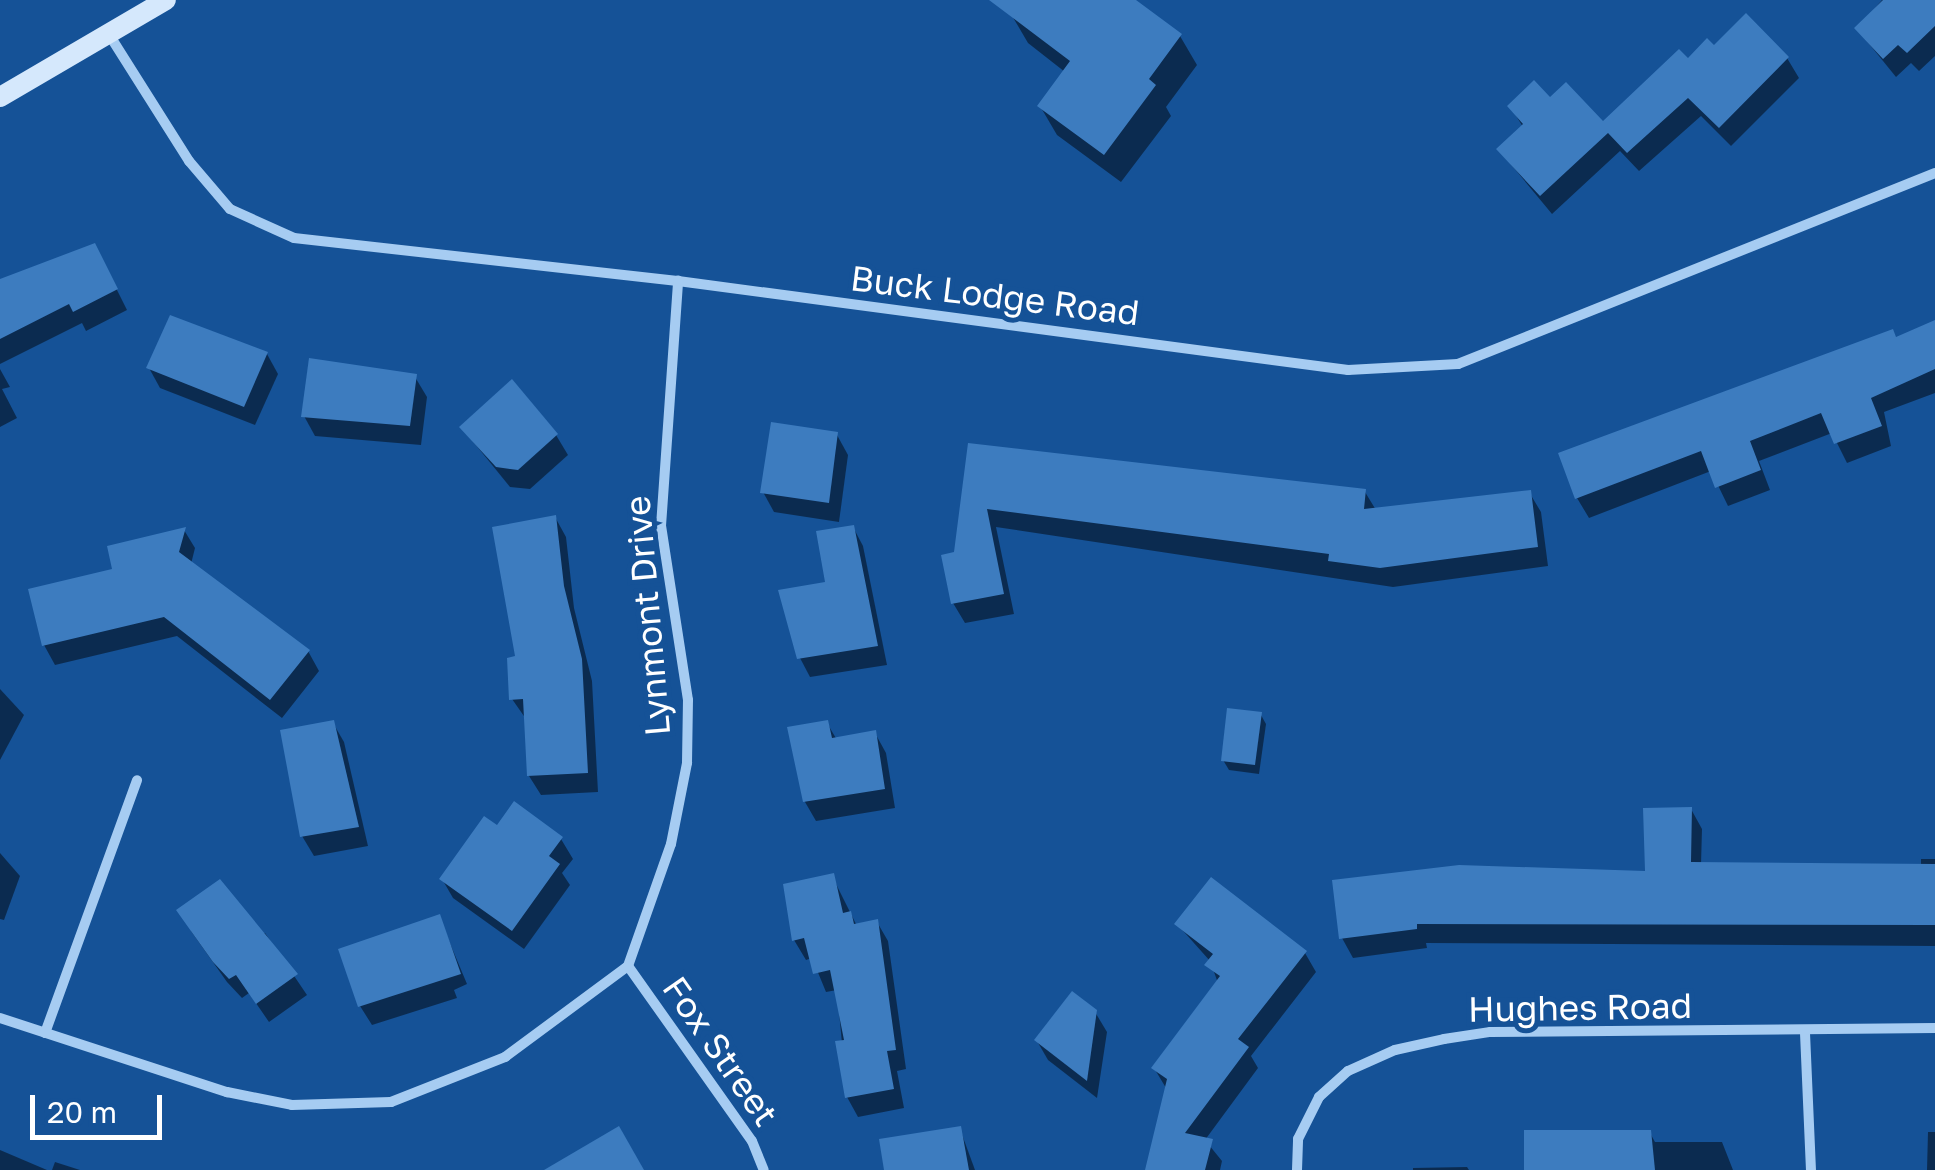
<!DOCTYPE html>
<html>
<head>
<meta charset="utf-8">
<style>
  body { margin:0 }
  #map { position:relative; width:1935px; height:1170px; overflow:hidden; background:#155297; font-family:"Golos Text",sans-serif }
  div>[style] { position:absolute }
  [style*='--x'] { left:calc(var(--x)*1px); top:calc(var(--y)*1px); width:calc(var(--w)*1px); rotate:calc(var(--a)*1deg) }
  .shadow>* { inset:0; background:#0007 }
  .building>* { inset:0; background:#3d7cbf }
  .minor>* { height:10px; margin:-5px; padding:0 5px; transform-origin:5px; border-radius:5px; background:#a6ccf2 }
  .secondary>* { height:20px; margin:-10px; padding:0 10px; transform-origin:10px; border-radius:10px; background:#d5e8fc }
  span { translate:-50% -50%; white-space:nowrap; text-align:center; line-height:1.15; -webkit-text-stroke:10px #155297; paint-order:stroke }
  .street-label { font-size:35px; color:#fff }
  .scale { position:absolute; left:30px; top:1095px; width:132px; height:45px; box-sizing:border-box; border:5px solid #fff; border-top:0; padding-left:12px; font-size:30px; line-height:35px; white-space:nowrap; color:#fff; -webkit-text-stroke:8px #155297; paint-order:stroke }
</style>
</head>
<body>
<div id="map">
  <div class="shadow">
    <div style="clip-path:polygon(1022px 0,1132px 0,1180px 36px,1197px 65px,1166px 107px,1171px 116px,1121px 182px,1057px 135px,1040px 106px,1065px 72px,1028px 43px,1011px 14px)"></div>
    <div style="clip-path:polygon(1882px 0,1925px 0,1935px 10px,1935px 56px,1919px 71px,1911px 63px,1896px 77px,1857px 29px)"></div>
    <div style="clip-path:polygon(1714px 49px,1787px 58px,1799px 78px,1731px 146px,1701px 116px,1639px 171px,1620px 151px,1552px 214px,1499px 150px,1523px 127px,1510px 106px,1550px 101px,1603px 125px)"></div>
    <div style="clip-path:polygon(105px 266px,127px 310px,86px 331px,82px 323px,0 364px,0 285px)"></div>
    <div style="clip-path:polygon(1935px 323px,1935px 393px,1884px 412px,1891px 446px,1847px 463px,1832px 433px,1759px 461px,1770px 490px,1728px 506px,1711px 471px,1589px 518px,1577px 498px)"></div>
    <div style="clip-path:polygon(267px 354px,278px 374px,255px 425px,160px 388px,149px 368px)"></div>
    <div style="clip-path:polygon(0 369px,10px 387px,2px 389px,17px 418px,0 427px)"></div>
    <div style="clip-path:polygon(415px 377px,427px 397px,421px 445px,315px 436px,304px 416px)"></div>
    <div style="clip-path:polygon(462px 428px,556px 435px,568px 455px,530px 489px,510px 487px)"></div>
    <div style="clip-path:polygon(837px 435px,848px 455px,839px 522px,774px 512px,763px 492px)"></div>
    <div style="clip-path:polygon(970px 446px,1365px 492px,1376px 510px,1529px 492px,1541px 512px,1548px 566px,1393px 587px,996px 527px,1014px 614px,965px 623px,953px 603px)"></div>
    <div style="clip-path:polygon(555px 517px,566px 537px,574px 608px,592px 681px,598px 792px,541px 795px,529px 776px,526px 719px,512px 699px)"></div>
    <div style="clip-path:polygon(853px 527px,863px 546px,887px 665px,810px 677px,800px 658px)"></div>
    <div style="clip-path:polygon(184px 530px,195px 548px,191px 564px,308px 651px,319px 671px,282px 718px,177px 636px,55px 665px,44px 645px,115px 570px)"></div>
    <div style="clip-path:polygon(0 689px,24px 715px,0 760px)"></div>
    <div style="clip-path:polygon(1261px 715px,1266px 724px,1259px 774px,1229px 770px,1223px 760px)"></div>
    <div style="clip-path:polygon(333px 723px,344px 742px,368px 846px,314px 856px,302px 836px)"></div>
    <div style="clip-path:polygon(827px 723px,837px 740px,875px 733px,886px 753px,895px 808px,816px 821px,805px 802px)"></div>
    <div style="clip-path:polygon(1691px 809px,1702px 829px,1701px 865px,1921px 866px,1921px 859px,1935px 859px,1935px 946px,1426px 943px,1427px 948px,1353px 958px,1342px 938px,1647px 874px)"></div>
    <div style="clip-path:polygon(498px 829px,561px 839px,573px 859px,562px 873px,570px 885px,524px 949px,453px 898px,442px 879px)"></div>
    <div style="clip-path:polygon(0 853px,20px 876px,4px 920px,0 919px)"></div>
    <div style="clip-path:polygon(832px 876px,857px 926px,877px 922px,888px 941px,906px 1069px,897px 1071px,904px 1108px,858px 1117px,847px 1097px,837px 990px,826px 992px,812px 958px,806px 960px,794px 940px)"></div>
    <div style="clip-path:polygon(439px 917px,467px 984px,454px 990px,457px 998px,372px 1025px,360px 1006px)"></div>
    <div style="clip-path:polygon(1177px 924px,1305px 953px,1316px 972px,1251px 1056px,1258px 1068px,1205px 1140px,1222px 1161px,1220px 1170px,1147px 1170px,1166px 1088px,1154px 1068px,1218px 983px,1210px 961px)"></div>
    <div style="clip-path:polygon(191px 931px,265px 933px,307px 995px,269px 1022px,249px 993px,242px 998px,227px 982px)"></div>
    <div style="clip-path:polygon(1095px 1012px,1107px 1032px,1097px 1098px,1048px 1060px,1037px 1041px)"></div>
    <div style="clip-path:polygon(960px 1129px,975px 1170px,886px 1170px)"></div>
    <div style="clip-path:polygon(1928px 1132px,1935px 1132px,1935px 1170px,1927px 1170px)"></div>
    <div style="clip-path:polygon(1650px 1133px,1655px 1142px,1722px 1142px,1733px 1170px,1526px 1170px)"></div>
    <div style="clip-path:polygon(0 1150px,47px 1170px,0 1170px)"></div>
    <div style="clip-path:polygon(55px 1162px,80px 1170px,52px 1170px)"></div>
    <div style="clip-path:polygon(1467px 1167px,1469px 1170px,1413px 1170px,1413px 1168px)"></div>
  </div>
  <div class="building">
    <div style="clip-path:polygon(989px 0,1136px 0,1182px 34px,1149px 79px,1156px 85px,1104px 155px,1037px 106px,1070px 61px)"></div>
    <div style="clip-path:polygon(1883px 0,1935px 0,1935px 26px,1907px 53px,1898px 45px,1883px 59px,1854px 28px)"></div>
    <div style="clip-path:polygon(1746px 13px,1789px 57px,1719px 128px,1688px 98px,1627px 153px,1608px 133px,1540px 196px,1496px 149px,1523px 124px,1507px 106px,1534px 80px,1550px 97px,1566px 82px,1603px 121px,1679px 49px,1688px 58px,1707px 38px,1714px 45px)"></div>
    <div style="clip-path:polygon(95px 243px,118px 289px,73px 312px,69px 304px,0 339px,0 279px)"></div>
    <div style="clip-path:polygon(170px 315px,268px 352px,244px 407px,146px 368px)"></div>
    <div style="clip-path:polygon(1935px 320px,1935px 369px,1871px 398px,1882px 426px,1834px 444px,1821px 413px,1750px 441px,1761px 470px,1715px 488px,1701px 451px,1575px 499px,1558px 453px,1893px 329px,1896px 337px)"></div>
    <div style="clip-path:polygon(309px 358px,417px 374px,410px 426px,301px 417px)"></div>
    <div style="clip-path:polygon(512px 379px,558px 434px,518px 470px,496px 467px,459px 427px)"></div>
    <div style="clip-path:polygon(771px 422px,838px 432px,829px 503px,760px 493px)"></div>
    <div style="clip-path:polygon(968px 443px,1366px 489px,1364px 509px,1531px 490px,1538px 547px,1380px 568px,1328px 561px,1329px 554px,987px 509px,1004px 594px,951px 604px,941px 555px,954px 552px)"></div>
    <div style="clip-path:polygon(556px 515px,564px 586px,582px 659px,588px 773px,527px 776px,523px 699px,509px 700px,507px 658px,515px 656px,492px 527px)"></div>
    <div style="clip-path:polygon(854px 525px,878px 646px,797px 659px,778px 590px,825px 582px,816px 531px)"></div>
    <div style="clip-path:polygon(186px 527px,179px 552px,310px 650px,270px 700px,164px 617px,42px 646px,28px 589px,112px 569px,107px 546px)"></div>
    <div style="clip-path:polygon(1227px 708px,1262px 712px,1255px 765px,1221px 761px)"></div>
    <div style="clip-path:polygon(334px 720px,359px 827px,300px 837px,280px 730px)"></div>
    <div style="clip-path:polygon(828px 720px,832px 738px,876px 730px,885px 789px,803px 802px,787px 727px)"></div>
    <div style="clip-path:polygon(514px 801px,563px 837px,549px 856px,560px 864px,512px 931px,439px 879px,484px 816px,497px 825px)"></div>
    <div style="clip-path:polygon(1692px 807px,1691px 862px,1935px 864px,1935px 925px,1417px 924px,1417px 929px,1339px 939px,1332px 880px,1459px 865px,1645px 871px,1643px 808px)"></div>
    <div style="clip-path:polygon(834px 873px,843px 913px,851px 911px,854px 924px,878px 919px,896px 1050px,887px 1051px,894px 1089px,845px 1098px,835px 1041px,844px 1040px,830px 970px,813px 974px,804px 938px,792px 941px,783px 884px)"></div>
    <div style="clip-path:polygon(1211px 877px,1307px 951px,1238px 1039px,1249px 1047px,1185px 1133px,1213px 1139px,1205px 1170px,1145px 1170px,1167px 1079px,1151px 1068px,1220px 976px,1204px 965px,1213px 954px,1174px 924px)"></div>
    <div style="clip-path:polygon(220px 879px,298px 974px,256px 1004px,236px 975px,229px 979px,213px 962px,176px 910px)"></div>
    <div style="clip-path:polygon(440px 914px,461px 974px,358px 1007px,338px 949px)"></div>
    <div style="clip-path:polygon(1072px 991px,1097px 1010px,1087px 1081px,1034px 1040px)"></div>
    <div style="clip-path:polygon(619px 1126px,644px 1170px,544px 1170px)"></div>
    <div style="clip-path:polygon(961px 1126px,969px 1170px,884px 1170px,879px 1139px)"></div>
    <div style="clip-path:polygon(1524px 1130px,1651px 1130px,1655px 1170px,1524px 1170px)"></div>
  </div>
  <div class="minor">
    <div style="--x:110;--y:36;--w:148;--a:57.7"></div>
    <div style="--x:189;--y:161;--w:63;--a:49.5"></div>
    <div style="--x:230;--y:209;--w:70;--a:24.4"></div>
    <div style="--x:294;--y:238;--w:386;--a:6.4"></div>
    <div style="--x:678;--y:281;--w:676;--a:7.57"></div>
    <div style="--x:1348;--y:370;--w:110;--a:-3.1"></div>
    <div style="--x:1458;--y:364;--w:514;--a:-21.82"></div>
    <div style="--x:628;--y:966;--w:214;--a:54.7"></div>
    <div style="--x:752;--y:1141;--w:31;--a:68"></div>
    <div style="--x:0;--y:1018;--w:239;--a:18.1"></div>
    <div style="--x:227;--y:1092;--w:66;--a:11.3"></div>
    <div style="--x:292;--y:1105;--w:99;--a:-1.7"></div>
    <div style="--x:391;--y:1102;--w:123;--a:-21.5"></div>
    <div style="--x:505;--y:1057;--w:153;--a:-36.5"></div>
    <div style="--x:628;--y:966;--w:129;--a:-70.6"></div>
    <div style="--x:671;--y:844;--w:83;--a:-78.8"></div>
    <div style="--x:687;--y:763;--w:63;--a:-89.1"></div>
    <div style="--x:688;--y:700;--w:176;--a:-98.8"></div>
    <div style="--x:661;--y:526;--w:246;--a:-86"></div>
    <div style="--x:45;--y:1033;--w:269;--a:-70"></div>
    <div style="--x:1805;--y:1033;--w:137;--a:87.5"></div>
    <div style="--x:1297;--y:1170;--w:31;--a:-88"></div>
    <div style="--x:1298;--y:1139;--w:47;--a:-63.4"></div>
    <div style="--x:1319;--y:1097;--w:39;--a:-42"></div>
    <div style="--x:1348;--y:1071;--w:51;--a:-24.1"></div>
    <div style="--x:1395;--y:1050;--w:50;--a:-12.7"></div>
    <div style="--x:1444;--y:1039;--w:47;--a:-8.7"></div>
    <div style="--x:1490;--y:1032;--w:445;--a:-0.5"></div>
  </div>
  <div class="secondary">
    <div style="--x:0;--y:97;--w:192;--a:-30.3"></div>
  </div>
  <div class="street-label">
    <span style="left:995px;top:295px;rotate:7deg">Buck Lodge Road</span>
    <span style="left:647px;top:616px;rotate:-95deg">Lynmont Drive</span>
    <span style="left:1580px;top:1007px;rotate:-1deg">Hughes Road</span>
    <span style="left:721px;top:1051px;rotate:55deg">Fox Street</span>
  </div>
  <div class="scale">20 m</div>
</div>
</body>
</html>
